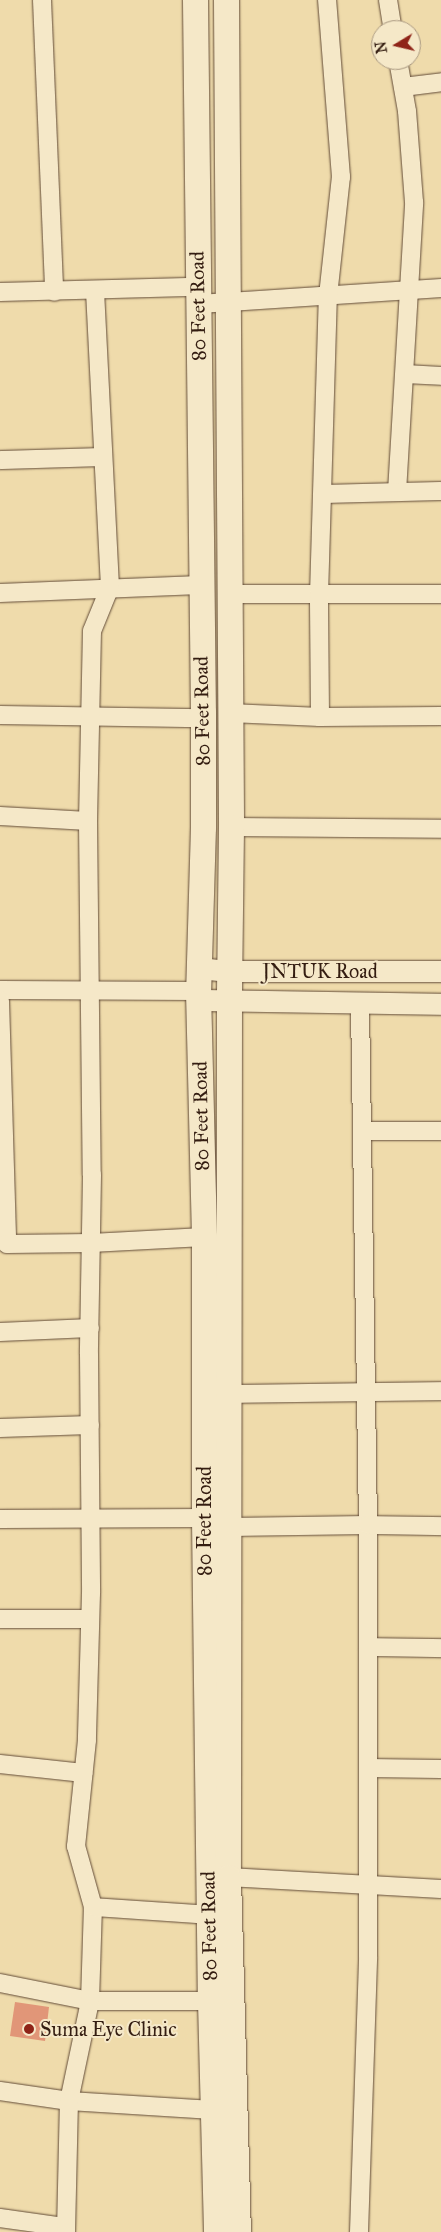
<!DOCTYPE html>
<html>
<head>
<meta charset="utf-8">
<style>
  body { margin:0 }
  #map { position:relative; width:441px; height:2232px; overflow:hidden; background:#efdbab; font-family:"IM FELL Great Primer",serif }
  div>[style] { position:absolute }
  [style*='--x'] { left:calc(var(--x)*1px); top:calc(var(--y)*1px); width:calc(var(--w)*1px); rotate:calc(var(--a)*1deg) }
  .building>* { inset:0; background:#e19678 }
  .roads { filter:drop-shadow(0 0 1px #634c38) drop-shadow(0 0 1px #634c38) }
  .minor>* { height:18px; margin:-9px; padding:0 9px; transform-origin:9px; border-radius:9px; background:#f5e8c8 }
  .tertiary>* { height:21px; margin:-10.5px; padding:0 10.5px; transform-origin:10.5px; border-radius:10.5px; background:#f5e8c8 }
  .secondary>* { height:25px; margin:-12.5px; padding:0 12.5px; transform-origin:12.5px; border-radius:12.5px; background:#f5e8c8 }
  .dots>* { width:14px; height:14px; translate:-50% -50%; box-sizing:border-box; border:2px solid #f5e8c8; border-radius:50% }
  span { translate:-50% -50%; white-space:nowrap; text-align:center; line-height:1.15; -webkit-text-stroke:4px #f5e8c8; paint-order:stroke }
  .street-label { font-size:20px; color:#341d11 }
  .poi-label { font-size:20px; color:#341d11 }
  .left { translate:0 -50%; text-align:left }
  .north { position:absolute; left:371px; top:20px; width:50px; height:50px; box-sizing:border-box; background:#f5e8c8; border:1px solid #a8977f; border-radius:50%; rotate:261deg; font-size:14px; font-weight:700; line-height:20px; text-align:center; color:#341d11 }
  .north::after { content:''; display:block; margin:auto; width:18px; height:22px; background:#8f2418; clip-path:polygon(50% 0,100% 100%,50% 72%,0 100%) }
</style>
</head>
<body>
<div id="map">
  <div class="building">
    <div style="clip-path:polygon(15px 2002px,49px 2007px,45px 2041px,10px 2036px)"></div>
  </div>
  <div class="roads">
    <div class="minor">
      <div style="--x:42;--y:0;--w:292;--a:87.6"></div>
      <div style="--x:388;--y:0;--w:30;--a:81"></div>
      <div style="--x:403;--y:87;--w:38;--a:-7"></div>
      <div style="--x:0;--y:292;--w:197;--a:-1.5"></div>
      <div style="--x:199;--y:304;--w:243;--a:-3.8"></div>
      <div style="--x:405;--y:374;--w:36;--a:3"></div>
      <div style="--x:0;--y:460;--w:102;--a:-1.7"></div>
      <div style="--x:397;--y:492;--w:290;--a:-86.6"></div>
      <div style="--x:414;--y:202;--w:91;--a:-94.4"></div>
      <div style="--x:407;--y:111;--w:52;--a:-100"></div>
      <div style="--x:323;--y:494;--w:118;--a:-1.5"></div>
      <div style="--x:0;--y:593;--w:200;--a:-2.3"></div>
      <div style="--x:230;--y:594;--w:211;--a:0"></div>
      <div style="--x:230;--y:713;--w:90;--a:2.5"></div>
      <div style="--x:320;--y:717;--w:121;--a:-0.5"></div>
      <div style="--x:0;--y:715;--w:202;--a:0.9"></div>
      <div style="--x:320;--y:717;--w:122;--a:-90.5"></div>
      <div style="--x:319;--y:595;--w:299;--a:-88.3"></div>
      <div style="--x:328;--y:296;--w:120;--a:-83.8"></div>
      <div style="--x:341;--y:177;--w:178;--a:-94.5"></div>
      <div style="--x:0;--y:816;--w:88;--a:3.3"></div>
      <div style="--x:88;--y:821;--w:354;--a:89.4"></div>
      <div style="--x:92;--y:1175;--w:179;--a:91"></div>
      <div style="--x:89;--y:1354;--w:239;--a:89.5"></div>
      <div style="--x:91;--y:1593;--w:147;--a:91.6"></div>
      <div style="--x:87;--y:1740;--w:107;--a:95.9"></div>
      <div style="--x:76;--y:1846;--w:63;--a:74.4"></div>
      <div style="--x:88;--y:821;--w:190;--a:-88.8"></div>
      <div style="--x:92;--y:631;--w:48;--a:-67.8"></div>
      <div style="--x:110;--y:587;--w:296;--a:-92.9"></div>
      <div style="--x:231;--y:827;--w:210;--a:0.5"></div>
      <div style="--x:0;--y:990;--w:198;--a:0.3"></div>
      <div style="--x:0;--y:1001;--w:243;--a:88.3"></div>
      <div style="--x:7;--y:1244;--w:84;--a:-0.7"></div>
      <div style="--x:91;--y:1243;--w:113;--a:-3"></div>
      <div style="--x:363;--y:1131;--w:78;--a:0"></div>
      <div style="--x:0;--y:1332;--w:90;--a:-2.5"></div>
      <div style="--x:229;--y:1394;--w:212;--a:-0.8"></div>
      <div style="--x:0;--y:1428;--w:90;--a:-1.9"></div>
      <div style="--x:0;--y:1519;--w:204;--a:-0.3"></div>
      <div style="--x:204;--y:1518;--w:27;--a:20"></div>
      <div style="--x:229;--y:1527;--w:139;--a:-0.8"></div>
      <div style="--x:368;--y:1525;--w:521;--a:-90.88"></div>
      <div style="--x:0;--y:1619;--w:90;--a:0"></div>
      <div style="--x:368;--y:1647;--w:73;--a:0.8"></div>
      <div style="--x:0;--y:1764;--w:84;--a:6.1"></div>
      <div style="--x:368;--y:1768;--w:73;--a:0.8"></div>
      <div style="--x:228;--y:1877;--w:213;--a:3.2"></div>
      <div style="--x:0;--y:1983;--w:92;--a:11.3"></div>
      <div style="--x:90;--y:2001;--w:120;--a:0"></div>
      <div style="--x:0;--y:2091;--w:70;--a:8.2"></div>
      <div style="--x:69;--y:2101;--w:144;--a:3.6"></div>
      <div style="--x:0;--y:2218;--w:66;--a:7.9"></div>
      <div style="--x:66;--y:2232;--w:131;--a:-88.7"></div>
      <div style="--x:69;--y:2101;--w:102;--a:-78.1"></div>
      <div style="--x:90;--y:2001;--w:94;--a:-88.2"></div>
      <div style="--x:93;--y:1907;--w:117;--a:3.9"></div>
      <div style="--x:359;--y:2232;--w:275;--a:-88.1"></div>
      <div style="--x:368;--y:1957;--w:432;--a:-90"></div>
      <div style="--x:368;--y:1525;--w:73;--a:0.8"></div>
    </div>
    <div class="tertiary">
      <div style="--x:199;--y:968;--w:30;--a:6"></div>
      <div style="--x:229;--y:971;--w:212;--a:0"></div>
      <div style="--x:199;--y:1000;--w:242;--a:0.9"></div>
    </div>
    <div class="secondary">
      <div style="--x:195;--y:0;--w:712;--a:89.36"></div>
      <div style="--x:203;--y:712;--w:115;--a:90"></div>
      <div style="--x:203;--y:827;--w:164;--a:91.7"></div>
      <div style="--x:198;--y:991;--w:246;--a:88.6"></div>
      <div style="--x:204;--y:1237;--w:281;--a:90"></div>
      <div style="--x:204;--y:1518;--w:483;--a:89.3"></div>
      <div style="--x:210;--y:2001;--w:231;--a:88.5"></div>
      <div style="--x:226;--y:0;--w:827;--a:89.65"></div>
      <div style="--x:231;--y:827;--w:174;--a:90.7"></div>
      <div style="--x:229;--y:1001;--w:876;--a:90.07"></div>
      <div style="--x:228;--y:1877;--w:355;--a:88.4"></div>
    </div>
  </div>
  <div class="dots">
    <div style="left:29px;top:2029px;background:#8f2418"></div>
  </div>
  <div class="street-label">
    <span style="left:198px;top:306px;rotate:-91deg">80 Feet Road</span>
    <span style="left:202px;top:711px;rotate:-91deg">80 Feet Road</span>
    <span style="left:320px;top:971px">JNTUK Road</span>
    <span style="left:201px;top:1116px;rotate:-91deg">80 Feet Road</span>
    <span style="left:204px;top:1521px;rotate:-90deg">80 Feet Road</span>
    <span style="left:209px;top:1926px;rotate:-91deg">80 Feet Road</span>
  </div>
  <div class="poi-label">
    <span class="left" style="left:40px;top:2029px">Suma Eye Clinic</span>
  </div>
  <div class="north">N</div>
</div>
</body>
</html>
